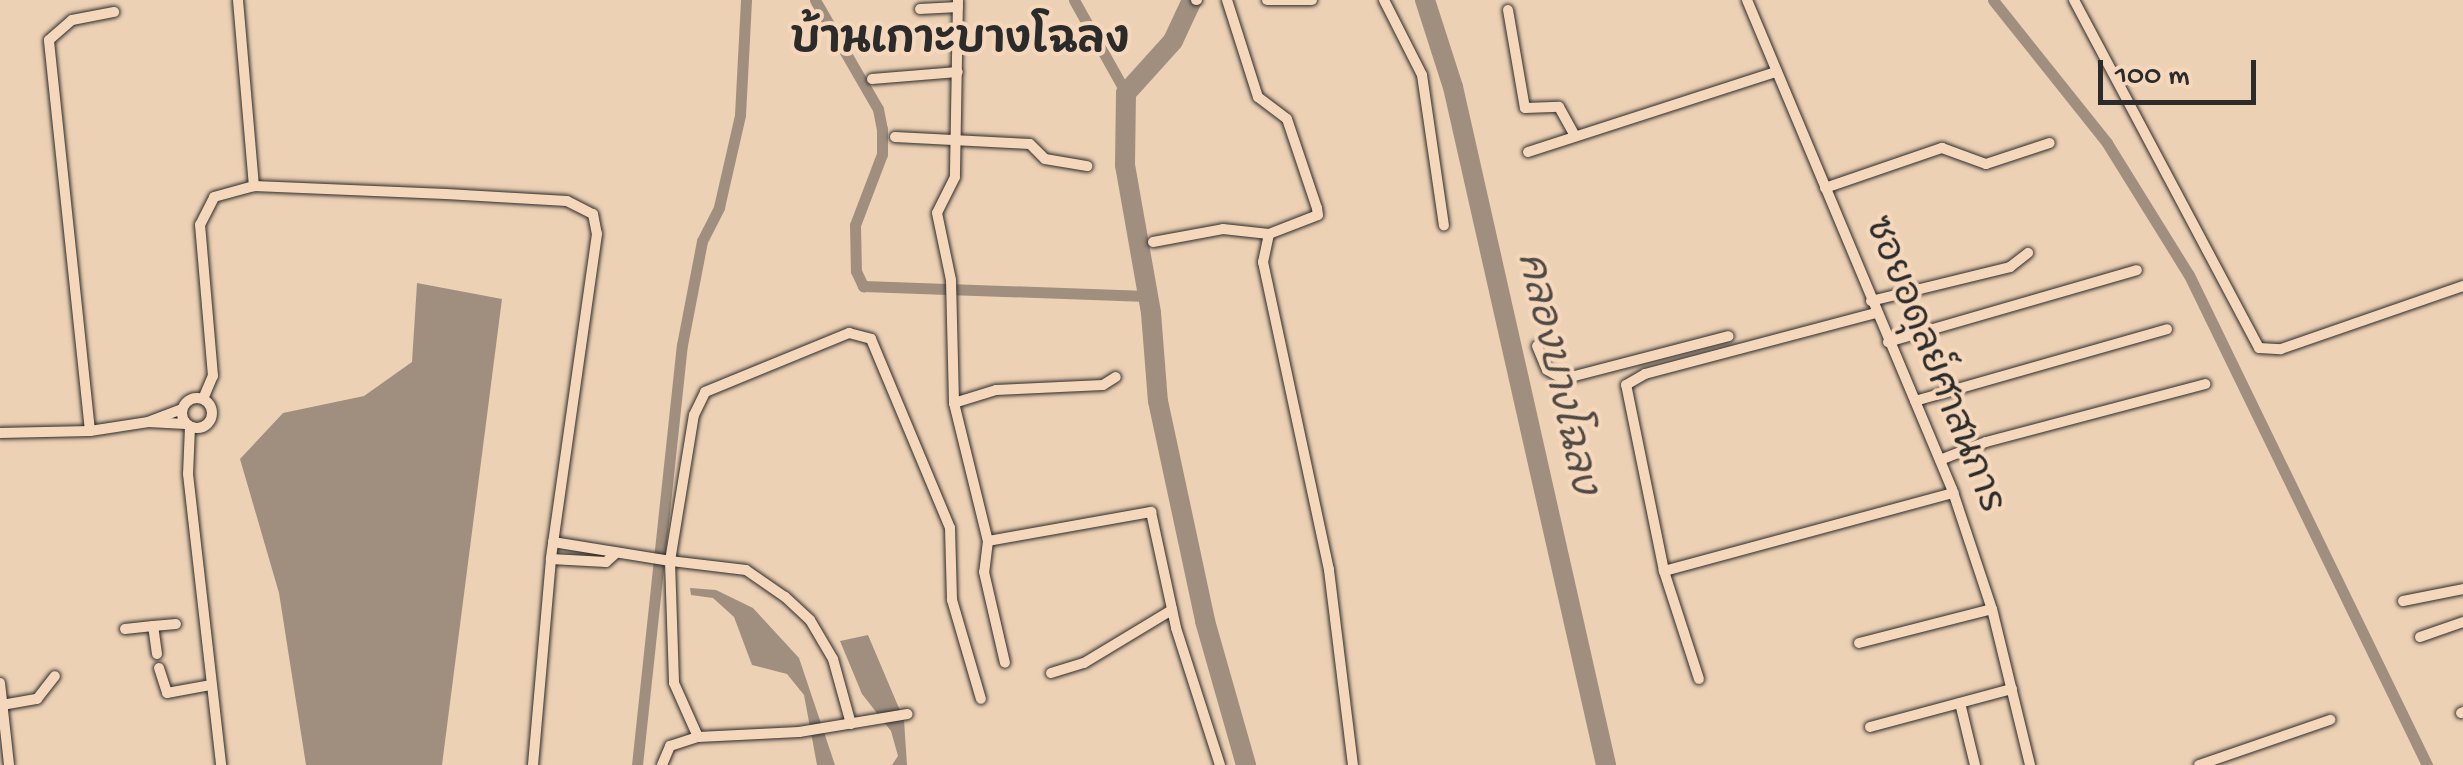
<!DOCTYPE html>
<html>
<head>
<meta charset="utf-8">
<style>
  body { margin:0 }
  #map { position:relative; width:2463px; height:765px; overflow:hidden; background:#edd1b5; font-family:"Gochi Hand","Playpen Sans Thai",sans-serif }
  div>[style] { position:absolute }
  [style*='--x'] { left:calc(var(--x)*1px); top:calc(var(--y)*1px); width:calc(var(--w)*1px); rotate:calc(var(--a)*1deg) }
  .water>* { inset:0; background:#a08f7f }
  .canal>* { height:11px; margin:-5.5px; padding:0 5.5px; transform-origin:5.5px; border-radius:5.5px; background:#a08f7f }
  .river>* { height:20px; margin:-10px; padding:0 10px; transform-origin:10px; border-radius:10px; background:#a08f7f }
  .roads { filter:drop-shadow(0 0 2px #2b2b2b) drop-shadow(0 0 2px #2b2b2b) }
  .minor>* { height:10px; margin:-5px; padding:0 5px; transform-origin:5px; border-radius:5px; background:#f5d8bb }
  .minor>.ring { margin:-5px; padding:0; box-sizing:content-box; background:none; border:10px solid #f5d8bb; border-radius:50% }
  span { translate:-50% -50%; white-space:nowrap; text-align:center; line-height:1.15; -webkit-text-stroke:8px #f5d8bb; paint-order:stroke }
  .street-label { font-size:38px; color:#2b2b2b }
  .water-label { font-size:40px; color:#4e4944; font-style:italic }
  .quarter-label { font-size:42px; color:#2b2b2b; font-weight:700 }
  .scale { position:absolute; left:2098px; top:60px; width:158px; height:45px; box-sizing:border-box; border:5px solid #2b2b2b; border-top:0; padding-left:12px; font-size:30px; line-height:35px; white-space:nowrap; color:#2b2b2b; -webkit-text-stroke:8px #f5d8bb; paint-order:stroke }
</style>
</head>
<body>
<div id="map">
  <div class="water">
    <div style="clip-path:polygon(417px 283px,502px 299px,442px 765px,306px 765px,279px 593px,240px 459px,283px 413px,364px 396px,412px 362px)"></div>
    <div style="clip-path:polygon(690px 588px,716px 590px,753px 608px,799px 658px,835px 765px,817px 765px,804px 695px,787px 674px,752px 665px,734px 617px,713px 598px,691px 595px)"></div>
    <div style="clip-path:polygon(868px 635px,904px 720px,907px 765px,892px 765px,898px 756px,891px 731px,862px 694px,840px 641px)"></div>
  </div>
  <div class="canal">
    <div style="--x:815;--y:0;--w:126;--a:60"></div>
    <div style="--x:878;--y:109;--w:20;--a:79"></div>
    <div style="--x:882;--y:129;--w:25;--a:90"></div>
    <div style="--x:882;--y:154;--w:76;--a:110.8"></div>
    <div style="--x:855;--y:225;--w:46;--a:88.8"></div>
    <div style="--x:856;--y:271;--w:17;--a:65"></div>
    <div style="--x:863;--y:286;--w:284;--a:2"></div>
    <div style="--x:1074;--y:0;--w:107;--a:60.8"></div>
    <div style="--x:1993;--y:0;--w:183;--a:51.4"></div>
    <div style="--x:2107;--y:143;--w:155;--a:58.2"></div>
    <div style="--x:2189;--y:275;--w:545;--a:64.09"></div>
    <div style="--x:637;--y:765;--w:422;--a:-83.9"></div>
    <div style="--x:682;--y:345;--w:106;--a:-79.1"></div>
    <div style="--x:702;--y:241;--w:38;--a:-63"></div>
    <div style="--x:719;--y:207;--w:94;--a:-77.1"></div>
    <div style="--x:740;--y:115;--w:115;--a:-87"></div>
  </div>
  <div class="river">
    <div style="--x:1192;--y:0;--w:45;--a:114.9"></div>
    <div style="--x:1173;--y:41;--w:70;--a:132.1"></div>
    <div style="--x:1126;--y:93;--w:72;--a:90.8"></div>
    <div style="--x:1125;--y:165;--w:150;--a:80"></div>
    <div style="--x:1151;--y:313;--w:88;--a:85.5"></div>
    <div style="--x:1158;--y:401;--w:225;--a:77.9"></div>
    <div style="--x:1205;--y:621;--w:150;--a:74.1"></div>
    <div style="--x:1425;--y:0;--w:91;--a:72.2"></div>
    <div style="--x:1453;--y:87;--w:695;--a:77.28"></div>
  </div>
  <div class="roads">
    <div class="minor">
      <div style="--x:238;--y:0;--w:187;--a:85.1"></div>
      <div style="--x:958;--y:0;--w:177;--a:91"></div>
      <div style="--x:955;--y:177;--w:40;--a:116.6"></div>
      <div style="--x:937;--y:213;--w:68;--a:78.2"></div>
      <div style="--x:951;--y:280;--w:123;--a:88.6"></div>
      <div style="--x:954;--y:403;--w:142;--a:76.2"></div>
      <div style="--x:988;--y:541;--w:31;--a:97"></div>
      <div style="--x:984;--y:572;--w:93;--a:77"></div>
      <div style="--x:1196;--y:0;--w:1;--a:0"></div>
      <div style="--x:1227;--y:0;--w:102;--a:72.3"></div>
      <div style="--x:1258;--y:97;--w:36;--a:37"></div>
      <div style="--x:1287;--y:119;--w:94;--a:71.4"></div>
      <div style="--x:1317;--y:208;--w:7;--a:82"></div>
      <div style="--x:1318;--y:215;--w:53;--a:158.8"></div>
      <div style="--x:1269;--y:234;--w:29;--a:102"></div>
      <div style="--x:1263;--y:262;--w:315;--a:77.9"></div>
      <div style="--x:1329;--y:570;--w:196;--a:83"></div>
      <div style="--x:1267;--y:0;--w:45;--a:0"></div>
      <div style="--x:1384;--y:0;--w:84;--a:63.1"></div>
      <div style="--x:1422;--y:75;--w:152;--a:81.7"></div>
      <div style="--x:1747;--y:0;--w:530;--a:67.26"></div>
      <div style="--x:1952;--y:489;--w:126;--a:71.6"></div>
      <div style="--x:1992;--y:609;--w:161;--a:76.3"></div>
      <div style="--x:2074;--y:0;--w:394;--a:62"></div>
      <div style="--x:2259;--y:348;--w:22;--a:3"></div>
      <div style="--x:2281;--y:349;--w:193;--a:-19.1"></div>
      <div style="--x:920;--y:9;--w:38;--a:-3"></div>
      <div style="--x:1508;--y:10;--w:99;--a:80.2"></div>
      <div style="--x:1525;--y:108;--w:34;--a:-2"></div>
      <div style="--x:1559;--y:107;--w:31;--a:61"></div>
      <div style="--x:872;--y:79;--w:86;--a:-4.7"></div>
      <div style="--x:895;--y:137;--w:135;--a:3"></div>
      <div style="--x:1030;--y:144;--w:21;--a:45"></div>
      <div style="--x:1045;--y:159;--w:43;--a:9.5"></div>
      <div style="--x:1528;--y:152;--w:261;--a:-17.9"></div>
      <div style="--x:1825;--y:188;--w:124;--a:-18.9"></div>
      <div style="--x:1942;--y:148;--w:47;--a:20"></div>
      <div style="--x:1986;--y:164;--w:67;--a:-18.2"></div>
      <div style="--x:1153;--y:242;--w:71;--a:-10.5"></div>
      <div style="--x:1223;--y:229;--w:46;--a:6.2"></div>
      <div style="--x:1871;--y:301;--w:143;--a:-13.7"></div>
      <div style="--x:2010;--y:267;--w:23;--a:-38"></div>
      <div style="--x:1888;--y:342;--w:259;--a:-16.1"></div>
      <div style="--x:1537;--y:346;--w:26;--a:67"></div>
      <div style="--x:1547;--y:370;--w:18;--a:29"></div>
      <div style="--x:1563;--y:379;--w:171;--a:-14.5"></div>
      <div class="ring" style="left:182px;top:398px;width:20px;height:20px"></div>
      <div style="--x:203;--y:399;--w:25;--a:-67"></div>
      <div style="--x:213;--y:376;--w:152;--a:-94.9"></div>
      <div style="--x:200;--y:225;--w:31;--a:-63"></div>
      <div style="--x:214;--y:197;--w:41;--a:-15.4"></div>
      <div style="--x:254;--y:186;--w:192;--a:2.4"></div>
      <div style="--x:446;--y:194;--w:121;--a:3.3"></div>
      <div style="--x:567;--y:201;--w:29;--a:27"></div>
      <div style="--x:593;--y:214;--w:20;--a:79"></div>
      <div style="--x:597;--y:234;--w:328;--a:98.1"></div>
      <div style="--x:551;--y:559;--w:207;--a:95"></div>
      <div style="--x:1915;--y:401;--w:262;--a:-15.9"></div>
      <div style="--x:954;--y:403;--w:44;--a:-17.2"></div>
      <div style="--x:996;--y:390;--w:107;--a:-2.7"></div>
      <div style="--x:1103;--y:385;--w:15;--a:-32"></div>
      <div style="--x:148;--y:422;--w:38;--a:3"></div>
      <div style="--x:190;--y:427;--w:47;--a:92.4"></div>
      <div style="--x:188;--y:474;--w:293;--a:83.5"></div>
      <div style="--x:90;--y:431;--w:393;--a:-96"></div>
      <div style="--x:49;--y:40;--w:30;--a:-41"></div>
      <div style="--x:72;--y:20;--w:43;--a:-10.8"></div>
      <div style="--x:0;--y:433;--w:90;--a:-1.3"></div>
      <div style="--x:90;--y:431;--w:59;--a:-8.8"></div>
      <div style="--x:148;--y:422;--w:36;--a:-21"></div>
      <div style="--x:1940;--y:460;--w:49;--a:-21.4"></div>
      <div style="--x:1986;--y:442;--w:227;--a:-14.8"></div>
      <div style="--x:988;--y:541;--w:166;--a:-10.1"></div>
      <div style="--x:1151;--y:512;--w:119;--a:77.8"></div>
      <div style="--x:1176;--y:628;--w:144;--a:72.2"></div>
      <div style="--x:553;--y:542;--w:119;--a:9.2"></div>
      <div style="--x:670;--y:561;--w:122;--a:88.1"></div>
      <div style="--x:674;--y:683;--w:59;--a:66"></div>
      <div style="--x:551;--y:559;--w:55;--a:3.1"></div>
      <div style="--x:606;--y:562;--w:12;--a:-42"></div>
      <div style="--x:1664;--y:571;--w:300;--a:-15.1"></div>
      <div style="--x:2403;--y:601;--w:61;--a:-11.3"></div>
      <div style="--x:125;--y:629;--w:28;--a:-6"></div>
      <div style="--x:2420;--y:637;--w:46;--a:-19.2"></div>
      <div style="--x:1859;--y:643;--w:137;--a:-14.3"></div>
      <div style="--x:157;--y:654;--w:28;--a:-98"></div>
      <div style="--x:153;--y:626;--w:23;--a:-5"></div>
      <div style="--x:159;--y:668;--w:26;--a:72"></div>
      <div style="--x:167;--y:693;--w:45;--a:-10.3"></div>
      <div style="--x:1051;--y:673;--w:34;--a:-17"></div>
      <div style="--x:1084;--y:663;--w:103;--a:-31.1"></div>
      <div style="--x:1699;--y:679;--w:114;--a:-108"></div>
      <div style="--x:1664;--y:571;--w:190;--a:-101.5"></div>
      <div style="--x:1626;--y:385;--w:22;--a:-30"></div>
      <div style="--x:1645;--y:374;--w:239;--a:-14.8"></div>
      <div style="--x:0;--y:683;--w:82;--a:83.7"></div>
      <div style="--x:1960;--y:703;--w:64;--a:76.4"></div>
      <div style="--x:2;--y:705;--w:36;--a:-10"></div>
      <div style="--x:37;--y:699;--w:29;--a:-52"></div>
      <div style="--x:2461;--y:713;--w:2;--a:-27"></div>
      <div style="--x:851;--y:724;--w:67;--a:-105.5"></div>
      <div style="--x:833;--y:659;--w:45;--a:-120.5"></div>
      <div style="--x:810;--y:620;--w:34;--a:-137"></div>
      <div style="--x:785;--y:597;--w:47;--a:-145.3"></div>
      <div style="--x:746;--y:570;--w:77;--a:-173.2"></div>
      <div style="--x:670;--y:561;--w:148;--a:-80.7"></div>
      <div style="--x:694;--y:415;--w:25;--a:-64"></div>
      <div style="--x:705;--y:392;--w:156;--a:-22.3"></div>
      <div style="--x:849;--y:333;--w:23;--a:15"></div>
      <div style="--x:871;--y:339;--w:205;--a:67.3"></div>
      <div style="--x:950;--y:528;--w:72;--a:88.4"></div>
      <div style="--x:952;--y:600;--w:103;--a:73.7"></div>
      <div style="--x:1870;--y:727;--w:147;--a:-15"></div>
      <div style="--x:662;--y:765;--w:21;--a:-67"></div>
      <div style="--x:670;--y:746;--w:29;--a:-18"></div>
      <div style="--x:698;--y:737;--w:101;--a:-2.8"></div>
      <div style="--x:799;--y:732;--w:110;--a:-9.4"></div>
      <div style="--x:2199;--y:765;--w:139;--a:-19"></div>
    </div>
  </div>
  <div class="street-label">
    <span style="left:1931px;top:366px;rotate:68deg">ซอยอดุลย์ศาสนการ</span>
  </div>
  <div class="water-label">
    <span style="left:1554px;top:374px;rotate:77deg">คลองบางโฉลง</span>
  </div>
  <div class="quarter-label">
    <span style="left:960px;top:44px">บ้านเกาะบางโฉลง</span>
  </div>
  <div class="scale">100 m</div>
</div>
</body>
</html>
